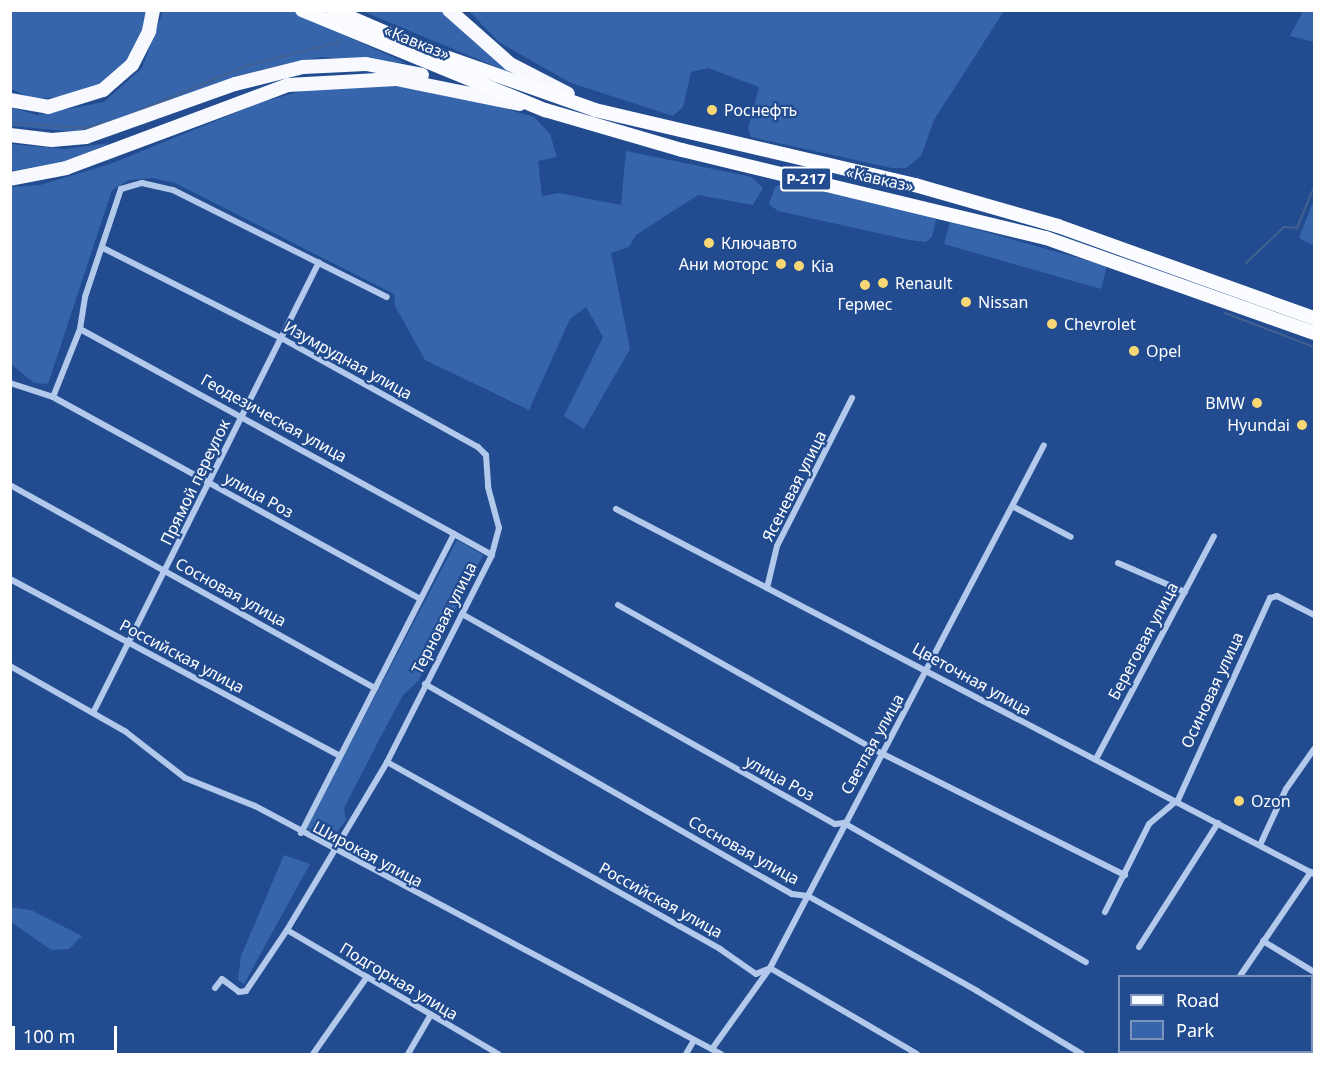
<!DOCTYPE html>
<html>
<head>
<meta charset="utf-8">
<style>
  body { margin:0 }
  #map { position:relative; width:1325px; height:1065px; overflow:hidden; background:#224c8f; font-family:"Noto Sans",sans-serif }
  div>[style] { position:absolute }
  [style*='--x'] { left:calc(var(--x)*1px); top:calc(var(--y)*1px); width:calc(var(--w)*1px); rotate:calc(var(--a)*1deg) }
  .green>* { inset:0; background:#3665ac }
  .stream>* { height:2px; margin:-1px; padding:0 1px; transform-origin:1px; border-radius:1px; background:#436091 }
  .minor>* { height:6px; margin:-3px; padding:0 3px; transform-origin:3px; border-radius:3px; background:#b2c9ec }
  .primary>* { height:14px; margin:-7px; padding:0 7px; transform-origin:7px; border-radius:7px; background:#f7f9ff }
  .trunk>* { height:14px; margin:-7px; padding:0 7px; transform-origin:7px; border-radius:7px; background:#fbfcff }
  .dots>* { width:16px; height:16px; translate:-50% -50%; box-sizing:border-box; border:3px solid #224c8f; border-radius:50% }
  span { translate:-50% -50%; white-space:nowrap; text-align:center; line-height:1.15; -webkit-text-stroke:4.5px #224c8f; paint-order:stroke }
  .shield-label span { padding:2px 4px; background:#224c8f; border:2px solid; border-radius:4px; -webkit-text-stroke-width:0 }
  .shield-label { font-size:15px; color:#fff; font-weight:700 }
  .street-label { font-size:16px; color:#fff }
  .poi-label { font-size:16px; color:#fff }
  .left { translate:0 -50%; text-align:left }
  .right { translate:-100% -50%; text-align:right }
  .frame { position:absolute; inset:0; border:12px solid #fff; pointer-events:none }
  .legend { position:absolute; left:1118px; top:975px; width:195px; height:78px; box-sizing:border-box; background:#224c8f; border:2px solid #7a94bc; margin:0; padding:8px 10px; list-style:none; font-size:18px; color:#fff }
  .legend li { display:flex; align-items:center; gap:12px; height:30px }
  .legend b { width:30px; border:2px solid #7a94bc }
  .scale { position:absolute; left:12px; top:1026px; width:105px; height:27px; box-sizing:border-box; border:3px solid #fff; border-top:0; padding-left:8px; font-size:18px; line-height:21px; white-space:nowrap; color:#fff; -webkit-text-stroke:4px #224c8f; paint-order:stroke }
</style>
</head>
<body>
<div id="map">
  <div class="green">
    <div style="clip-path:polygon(10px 11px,150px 11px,132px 61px,108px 81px,82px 95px,34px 99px,11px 89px)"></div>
    <div style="clip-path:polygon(163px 11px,291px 11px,406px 63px,321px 57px,260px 70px,78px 132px,11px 126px,10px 107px,37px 115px,104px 102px,142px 68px)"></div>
    <div style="clip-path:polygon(362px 11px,442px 11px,475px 43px,525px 79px)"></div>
    <div style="clip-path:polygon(469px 11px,1004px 11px,934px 120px,921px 156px,906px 168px,892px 168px,751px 137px,748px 128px,759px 87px,708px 68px,691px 72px,683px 107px,673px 116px,571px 83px,499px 42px)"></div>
    <div style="clip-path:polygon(1303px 11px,1314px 11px,1314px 42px,1290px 36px)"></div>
    <div style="clip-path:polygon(384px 85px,452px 93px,534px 117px,550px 134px,557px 157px,538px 161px,542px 196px,559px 193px,621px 205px,626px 151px,752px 177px,763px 188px,753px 205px,698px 195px,636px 235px,629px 247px,611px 253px,630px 349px,584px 429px,564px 416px,603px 337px,586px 307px,570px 319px,529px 410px,425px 360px,395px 306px,394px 294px,175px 183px,152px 178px,129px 180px,112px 190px,48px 384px,34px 383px,11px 364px,11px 187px,40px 185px,110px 164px,262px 102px,305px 90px)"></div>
    <div style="clip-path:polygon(110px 143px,71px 160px,11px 171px,11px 144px,64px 149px)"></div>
    <div style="clip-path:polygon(782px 184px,916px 209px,936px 220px,932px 237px,926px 242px,909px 240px,778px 211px,769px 204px,775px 187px)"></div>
    <div style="clip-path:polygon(1314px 199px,1314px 246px,1299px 238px)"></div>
    <div style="clip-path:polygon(950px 222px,1107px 266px,1101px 289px,944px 244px)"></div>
    <div style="clip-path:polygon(457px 540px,483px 555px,419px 680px,403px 695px,378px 742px,344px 808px,346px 820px,331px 840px,306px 828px)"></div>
    <div style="clip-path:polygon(284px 855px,310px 864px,244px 984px,238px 980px,241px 956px)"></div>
    <div style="clip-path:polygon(10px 907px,31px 910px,82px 936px,69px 949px,51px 950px,11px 922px)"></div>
  </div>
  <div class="stream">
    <div style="--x:133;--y:113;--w:122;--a:-22.6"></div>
    <div style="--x:246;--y:66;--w:96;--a:-14.5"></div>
    <div style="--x:10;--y:123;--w:74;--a:3.9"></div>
    <div style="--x:84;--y:128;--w:34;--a:-15"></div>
    <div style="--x:1246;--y:263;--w:52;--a:-43.5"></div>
    <div style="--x:1284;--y:227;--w:13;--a:4"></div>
    <div style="--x:1297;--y:228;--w:44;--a:-67.5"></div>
    <div style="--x:1225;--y:313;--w:95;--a:20.9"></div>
  </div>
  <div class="minor">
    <div style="--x:103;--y:248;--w:202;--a:26.8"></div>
    <div style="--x:283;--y:339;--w:223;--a:29"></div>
    <div style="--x:478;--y:447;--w:11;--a:45"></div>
    <div style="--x:486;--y:455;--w:32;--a:86"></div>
    <div style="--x:488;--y:487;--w:42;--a:75"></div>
    <div style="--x:499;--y:528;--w:28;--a:105"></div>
    <div style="--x:80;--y:329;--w:426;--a:28.7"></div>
    <div style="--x:10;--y:383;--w:45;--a:18"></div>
    <div style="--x:53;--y:397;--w:73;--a:-68.3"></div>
    <div style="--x:80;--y:329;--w:32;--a:-81"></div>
    <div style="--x:85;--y:297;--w:114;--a:-71.6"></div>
    <div style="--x:121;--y:189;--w:22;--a:-16"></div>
    <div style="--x:142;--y:183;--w:32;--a:13"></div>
    <div style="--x:173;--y:190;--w:239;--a:26.6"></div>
    <div style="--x:53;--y:397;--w:419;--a:28.8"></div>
    <div style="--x:10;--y:485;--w:418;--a:29.1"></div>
    <div style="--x:1014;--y:507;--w:64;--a:27.8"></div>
    <div style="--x:616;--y:509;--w:788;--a:27.61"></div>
    <div style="--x:1118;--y:563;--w:73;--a:23.4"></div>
    <div style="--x:10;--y:579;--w:374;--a:28.2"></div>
    <div style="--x:767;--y:588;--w:43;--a:-76.6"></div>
    <div style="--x:777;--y:546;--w:166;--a:-63.1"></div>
    <div style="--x:618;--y:605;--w:302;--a:29.4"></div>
    <div style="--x:881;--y:753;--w:273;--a:26.6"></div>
    <div style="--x:462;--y:614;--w:428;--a:29.4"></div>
    <div style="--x:835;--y:824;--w:9;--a:-6"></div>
    <div style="--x:844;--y:823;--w:279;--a:29.9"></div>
    <div style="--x:10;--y:666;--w:133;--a:29.6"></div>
    <div style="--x:126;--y:732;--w:75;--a:37.9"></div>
    <div style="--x:185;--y:778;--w:75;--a:21.8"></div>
    <div style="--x:255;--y:806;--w:528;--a:28.02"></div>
    <div style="--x:425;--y:684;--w:423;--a:29.8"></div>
    <div style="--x:792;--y:894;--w:16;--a:7"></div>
    <div style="--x:808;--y:896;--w:194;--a:29.3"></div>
    <div style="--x:977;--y:991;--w:122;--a:31"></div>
    <div style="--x:93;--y:713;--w:504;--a:-63.38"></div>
    <div style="--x:1096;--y:759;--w:252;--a:-62.1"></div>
    <div style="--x:387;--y:762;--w:382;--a:29.3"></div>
    <div style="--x:720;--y:949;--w:44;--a:34.8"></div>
    <div style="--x:756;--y:974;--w:15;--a:-23"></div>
    <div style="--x:770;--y:968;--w:170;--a:30.3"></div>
    <div style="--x:1260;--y:845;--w:62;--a:-65.1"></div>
    <div style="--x:1286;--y:789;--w:49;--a:-55"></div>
    <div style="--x:1105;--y:912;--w:98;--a:-63.4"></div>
    <div style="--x:1149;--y:824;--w:38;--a:-40"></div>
    <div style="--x:1178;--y:800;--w:222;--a:-65.5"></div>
    <div style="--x:1270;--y:598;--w:7;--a:-16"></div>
    <div style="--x:1277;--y:596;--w:42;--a:27.2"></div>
    <div style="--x:287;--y:930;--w:245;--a:30.4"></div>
    <div style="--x:1263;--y:941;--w:60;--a:31.3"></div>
    <div style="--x:1139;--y:947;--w:147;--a:-57.5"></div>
    <div style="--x:1240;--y:976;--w:126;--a:-55.7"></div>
    <div style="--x:215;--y:988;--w:11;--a:-52"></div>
    <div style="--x:222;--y:979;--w:21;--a:37"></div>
    <div style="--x:239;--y:992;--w:7;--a:-8"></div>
    <div style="--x:246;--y:991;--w:73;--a:-56.1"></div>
    <div style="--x:287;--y:930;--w:196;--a:-59.2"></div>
    <div style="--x:387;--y:762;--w:232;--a:-63.1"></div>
    <div style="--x:492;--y:555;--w:43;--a:-151.1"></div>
    <div style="--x:454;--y:534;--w:336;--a:117.1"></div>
    <div style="--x:712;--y:1049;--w:100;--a:-54.4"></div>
    <div style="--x:770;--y:968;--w:590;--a:-62.35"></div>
    <div style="--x:1275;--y:1052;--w:5;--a:22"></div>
    <div style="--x:313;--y:1054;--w:94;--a:-55"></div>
    <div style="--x:408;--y:1054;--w:44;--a:-59.9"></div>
    <div style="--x:686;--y:1054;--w:14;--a:-60"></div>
    <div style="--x:1189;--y:1054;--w:3;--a:-45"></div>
  </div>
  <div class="primary">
    <div style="--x:449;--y:10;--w:81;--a:41.5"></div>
    <div style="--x:510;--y:64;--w:65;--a:27.3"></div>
    <div style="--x:10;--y:100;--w:39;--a:10"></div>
    <div style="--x:48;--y:107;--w:58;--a:-17.2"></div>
    <div style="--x:103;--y:90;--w:38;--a:-41"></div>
    <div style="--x:132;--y:65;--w:38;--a:-63"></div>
    <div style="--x:149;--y:31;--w:21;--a:-79"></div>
    <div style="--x:10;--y:135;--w:42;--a:6.8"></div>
    <div style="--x:52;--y:140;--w:34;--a:-5"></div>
    <div style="--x:86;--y:137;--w:158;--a:-19.6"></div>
    <div style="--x:235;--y:84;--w:70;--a:-14"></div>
    <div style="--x:303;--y:67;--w:63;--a:-2.7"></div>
    <div style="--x:366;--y:64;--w:57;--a:11.1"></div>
    <div style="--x:10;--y:179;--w:57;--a:-11.1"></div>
    <div style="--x:66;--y:168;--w:237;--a:-20.5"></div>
    <div style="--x:288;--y:85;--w:108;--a:-3.2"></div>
    <div style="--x:396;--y:79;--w:126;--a:11.4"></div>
  </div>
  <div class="trunk">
    <div style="--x:302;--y:10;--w:263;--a:22.4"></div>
    <div style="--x:545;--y:110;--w:143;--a:16.3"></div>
    <div style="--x:682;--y:150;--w:374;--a:13.6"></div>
    <div style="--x:1046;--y:238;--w:284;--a:19.5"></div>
    <div style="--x:333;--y:10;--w:101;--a:23.3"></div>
    <div style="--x:426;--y:50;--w:179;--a:19.5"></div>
    <div style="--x:595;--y:110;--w:329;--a:13.2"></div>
    <div style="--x:915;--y:185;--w:149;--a:16"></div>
    <div style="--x:1058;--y:226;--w:272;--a:19.8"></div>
  </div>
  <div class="dots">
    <div style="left:712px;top:110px;background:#f8d874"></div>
    <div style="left:709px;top:243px;background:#f8d874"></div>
    <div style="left:781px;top:264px;background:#f8d874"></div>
    <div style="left:799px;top:266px;background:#f8d874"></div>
    <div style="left:883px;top:283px;background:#f8d874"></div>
    <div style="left:865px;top:285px;background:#f8d874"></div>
    <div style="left:966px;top:302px;background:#f8d874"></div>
    <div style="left:1052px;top:324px;background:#f8d874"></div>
    <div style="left:1134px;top:351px;background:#f8d874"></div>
    <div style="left:1257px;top:403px;background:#f8d874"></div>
    <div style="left:1302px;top:425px;background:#f8d874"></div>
    <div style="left:1239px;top:801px;background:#f8d874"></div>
  </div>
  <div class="shield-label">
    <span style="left:806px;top:179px">Р-217</span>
  </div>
  <div class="street-label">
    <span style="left:417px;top:42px;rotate:22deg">«Кавказ»</span>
    <span style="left:880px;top:179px;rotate:13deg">«Кавказ»</span>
    <span style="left:348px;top:360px;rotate:29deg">Изумрудная улица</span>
    <span style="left:274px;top:418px;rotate:29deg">Геодезическая улица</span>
    <span style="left:195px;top:482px;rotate:-64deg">Прямой переулок</span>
    <span style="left:794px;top:486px;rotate:-63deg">Ясеневая улица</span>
    <span style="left:259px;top:495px;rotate:29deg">улица Роз</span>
    <span style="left:231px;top:592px;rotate:29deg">Сосновая улица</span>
    <span style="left:444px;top:618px;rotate:-63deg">Терновая улица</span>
    <span style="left:1143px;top:641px;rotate:-62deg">Береговая улица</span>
    <span style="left:182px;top:656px;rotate:28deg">Российская улица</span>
    <span style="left:972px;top:679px;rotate:29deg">Цветочная улица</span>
    <span style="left:1212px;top:690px;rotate:-65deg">Осиновая улица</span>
    <span style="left:872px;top:744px;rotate:-61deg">Светлая улица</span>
    <span style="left:780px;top:778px;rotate:29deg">улица Роз</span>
    <span style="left:744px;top:850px;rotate:29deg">Сосновая улица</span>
    <span style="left:368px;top:854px;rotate:28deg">Широкая улица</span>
    <span style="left:661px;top:900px;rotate:29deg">Российская улица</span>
    <span style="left:399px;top:981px;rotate:31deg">Подгорная улица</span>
  </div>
  <div class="poi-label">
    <span class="left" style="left:724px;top:110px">Роснефть</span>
    <span class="left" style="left:721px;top:243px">Ключавто</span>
    <span class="right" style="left:769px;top:264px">Ани моторс</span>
    <span class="left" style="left:811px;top:266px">Kia</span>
    <span class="left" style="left:895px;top:283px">Renault</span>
    <span class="left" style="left:978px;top:302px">Nissan</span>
    <span style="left:865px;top:304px">Гермес</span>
    <span class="left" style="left:1064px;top:324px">Chevrolet</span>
    <span class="left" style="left:1146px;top:351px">Opel</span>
    <span class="right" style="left:1245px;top:403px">BMW</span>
    <span class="right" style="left:1290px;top:425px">Hyundai</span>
    <span class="left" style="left:1251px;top:801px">Ozon</span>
  </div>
  <div class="frame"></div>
  <ul class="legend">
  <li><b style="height:8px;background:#f7f9ff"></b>Road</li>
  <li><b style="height:16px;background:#3665ac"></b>Park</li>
  </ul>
  <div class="scale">100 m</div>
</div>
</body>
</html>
